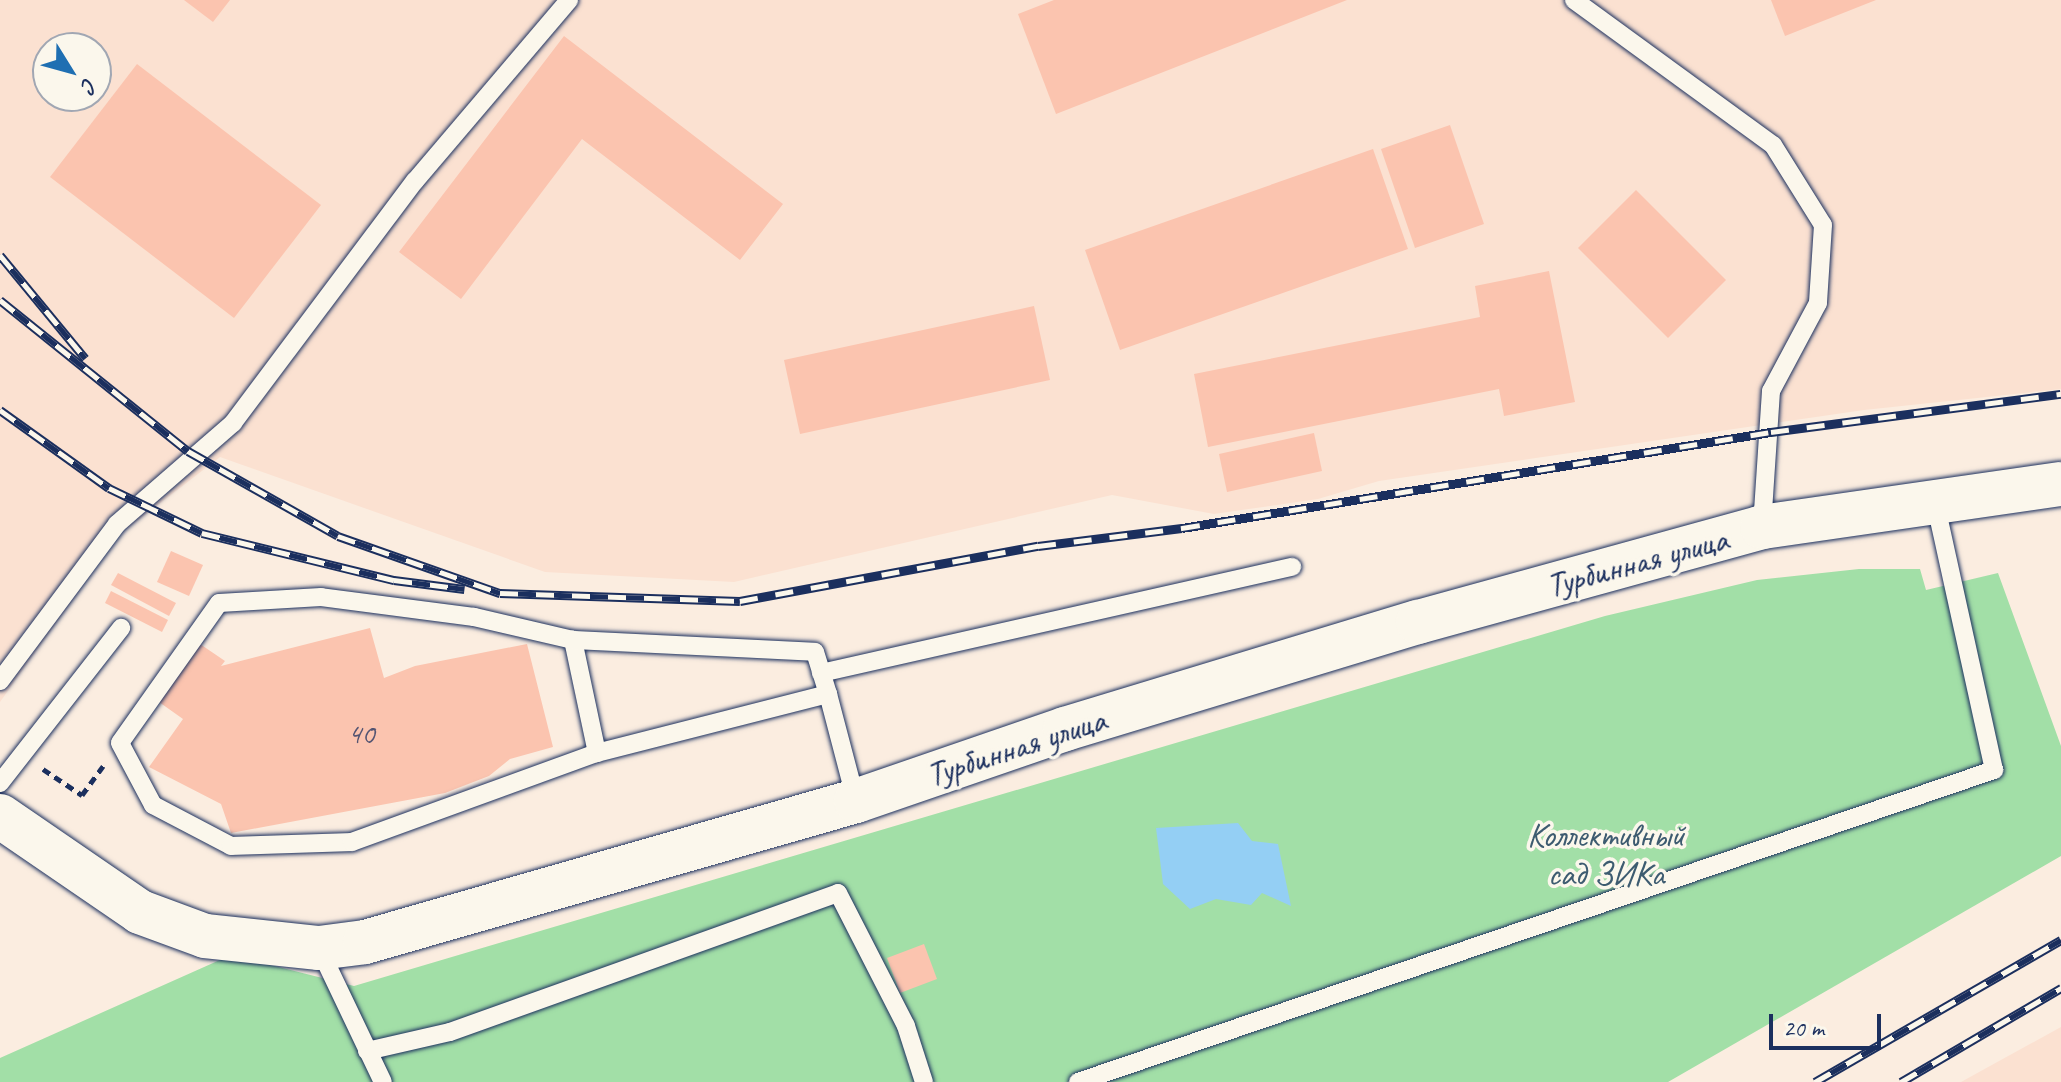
<!DOCTYPE html>
<html>
<head>
<meta charset="utf-8">
<style>
  body { margin:0 }
  #map { position:relative; width:2061px; height:1082px; overflow:hidden; background:#fbede0; font-family:Caveat,sans-serif }
  div>[style] { position:absolute }
  [style*='--x'] { left:calc(var(--x)*1px); top:calc(var(--y)*1px); width:calc(var(--w)*1px); rotate:calc(var(--a)*1deg) }
  .built>* { inset:0; background:#fbe1d1 }
  .green>* { inset:0; background:#a2dfa7 }
  .water>* { inset:0; background:#94cff4 }
  .building>* { inset:0; background:#fbc4af }
  .path>* { height:5px; margin-top:-2.5px; transform-origin:0; background:repeating-linear-gradient(90deg,#1b2f5e 0 8px,transparent 0 14px) }
  .roads { filter:drop-shadow(0 0 2px #1b2f5e) drop-shadow(0 0 2px #1b2f5e) }
  .service>* { height:18px; margin:-9px; padding:0 9px; transform-origin:9px; border-radius:9px; background:#fbf7ec }
  .secondary>* { height:44px; margin:-22px; padding:0 22px; transform-origin:22px; border-radius:22px; background:#fbf7ec }
  .rail>* { height:9px; margin-top:-4.5px; transform-origin:0; background:repeating-linear-gradient(90deg,#fbf7ec 0 18px,#1b2f5e 0 36px); box-sizing:border-box; border-block:2px solid #1b2f5e }
  span { translate:-50% -50%; white-space:nowrap; text-align:center; line-height:1.15; -webkit-text-stroke:7px #fbf7ec; paint-order:stroke }
  .number-label { font-size:30px; color:#535472 }
  .number-label span { -webkit-text-stroke-width:0 }
  .street-label { font-size:34px; color:#1b2f5e }
  .park-label { font-size:34px; color:#3d5b70 }
  .north { position:absolute; left:32px; top:32px; width:80px; height:80px; box-sizing:border-box; background:#fbf7ec; border:2px solid #a1a7b3; border-radius:50%; rotate:127deg; font-size:22px; font-weight:700; line-height:32px; text-align:center; color:#1b2f5e }
  .north::after { content:''; display:block; margin:auto; width:28px; height:36px; background:#1f6fb2; clip-path:polygon(50% 0,100% 100%,50% 72%,0 100%) }
  .scale { position:absolute; left:1769px; top:1014px; width:112px; height:36px; box-sizing:border-box; border:4px solid #1b2f5e; border-top:0; padding-left:10px; font-size:24px; line-height:28px; white-space:nowrap; color:#1b2f5e; -webkit-text-stroke:6px #fbf7ec; paint-order:stroke }
</style>
</head>
<body>
<div id="map">
  <div class="built">
    <div style="clip-path:polygon(evenodd,0 0,2061px 0,2061px 389px,1864px 410px,1379px 481px,1318px 499px,1214px 514px,1112px 495px,734px 582px,545px 572px,220px 457px,119px 535px,0 702px,0 0,48px 48px,96px 48px,96px 96px,48px 96px,48px 48px)"></div>
    <div style="clip-path:polygon(2061px 1027px,2061px 1082px,1961px 1082px)"></div>
  </div>
  <div class="green">
    <div style="clip-path:polygon(1859px 569px,1920px 569px,1926px 590px,1998px 573px,2061px 746px,2061px 856px,1668px 1082px,0 1082px,0 1058px,231px 955px,354px 986px,1605px 616px,1757px 580px)"></div>
  </div>
  <div class="water">
    <div style="clip-path:polygon(1238px 823px,1252px 841px,1278px 844px,1291px 906px,1262px 893px,1251px 905px,1216px 899px,1190px 909px,1163px 884px,1156px 828px)"></div>
  </div>
  <div class="building">
    <div style="clip-path:polygon(184px 0,230px 0,213px 22px)"></div>
    <div style="clip-path:polygon(1054px 0,1347px 0,1056px 114px,1018px 14px)"></div>
    <div style="clip-path:polygon(1771px 0,1876px 0,1785px 36px)"></div>
    <div style="clip-path:polygon(564px 36px,783px 204px,740px 260px,582px 139px,461px 299px,399px 252px)"></div>
    <div style="clip-path:polygon(137px 64px,321px 205px,234px 318px,50px 177px)"></div>
    <div style="clip-path:polygon(1450px 125px,1484px 224px,1415px 248px,1381px 149px)"></div>
    <div style="clip-path:polygon(1373px 149px,1408px 249px,1120px 350px,1085px 250px)"></div>
    <div style="clip-path:polygon(1636px 190px,1726px 280px,1668px 338px,1578px 248px)"></div>
    <div style="clip-path:polygon(1549px 271px,1575px 402px,1504px 416px,1499px 389px,1208px 447px,1194px 374px,1480px 317px,1475px 286px)"></div>
    <div style="clip-path:polygon(1034px 306px,1050px 380px,800px 434px,784px 360px)"></div>
    <div style="clip-path:polygon(1314px 433px,1322px 471px,1227px 492px,1219px 454px)"></div>
    <div style="clip-path:polygon(171px 551px,203px 565px,189px 596px,157px 582px)"></div>
    <div style="clip-path:polygon(118px 573px,176px 603px,169px 616px,111px 585px)"></div>
    <div style="clip-path:polygon(111px 591px,168px 620px,162px 632px,105px 603px)"></div>
    <div style="clip-path:polygon(370px 628px,384px 678px,415px 666px,527px 644px,553px 747px,510px 759px,489px 776px,445px 793px,231px 833px,221px 804px,149px 767px,183px 719px,159px 702px,200px 644px,225px 661px,221px 666px)"></div>
    <div style="clip-path:polygon(924px 944px,937px 979px,900px 993px,887px 958px)"></div>
  </div>
  <div class="path">
    <div style="--x:43;--y:769;--w:47;--a:33.7"></div>
    <div style="--x:82;--y:795;--w:36;--a:-54"></div>
  </div>
  <div class="roads">
    <div class="service">
      <div style="--x:1574;--y:0;--w:246;--a:36.1"></div>
      <div style="--x:1773;--y:145;--w:94;--a:58"></div>
      <div style="--x:1823;--y:225;--w:78;--a:93.7"></div>
      <div style="--x:1818;--y:303;--w:100;--a:118.1"></div>
      <div style="--x:1771;--y:391;--w:136;--a:93.8"></div>
      <div style="--x:573;--y:640;--w:102;--a:-166.9"></div>
      <div style="--x:474;--y:617;--w:154;--a:-172.6"></div>
      <div style="--x:321;--y:597;--w:102;--a:176.6"></div>
      <div style="--x:219;--y:603;--w:171;--a:125.3"></div>
      <div style="--x:120;--y:743;--w:70;--a:62"></div>
      <div style="--x:153;--y:805;--w:88;--a:27.7"></div>
      <div style="--x:231;--y:846;--w:121;--a:-1.9"></div>
      <div style="--x:352;--y:842;--w:261;--a:-20"></div>
      <div style="--x:821;--y:673;--w:483;--a:-12.7"></div>
      <div style="--x:0;--y:681;--w:196;--a:-53.3"></div>
      <div style="--x:117;--y:524;--w:154;--a:-41"></div>
      <div style="--x:233;--y:423;--w:303;--a:-53.1"></div>
      <div style="--x:415;--y:181;--w:238;--a:-49.6"></div>
      <div style="--x:828;--y:694;--w:238;--a:165.7"></div>
      <div style="--x:597;--y:753;--w:116;--a:-102"></div>
      <div style="--x:573;--y:640;--w:242;--a:2.8"></div>
      <div style="--x:815;--y:652;--w:44;--a:72.8"></div>
      <div style="--x:828;--y:694;--w:111;--a:75.3"></div>
      <div style="--x:0;--y:783;--w:197;--a:-52"></div>
      <div style="--x:319;--y:948;--w:148;--a:64.5"></div>
      <div style="--x:367;--y:1051;--w:85;--a:-12.9"></div>
      <div style="--x:450;--y:1032;--w:412;--a:-19.7"></div>
      <div style="--x:838;--y:893;--w:149;--a:62.9"></div>
      <div style="--x:906;--y:1026;--w:59;--a:72.2"></div>
      <div style="--x:1078;--y:1082;--w:968;--a:-18.81"></div>
      <div style="--x:1994;--y:770;--w:275;--a:-102.4"></div>
    </div>
    <div class="secondary">
      <div style="--x:0;--y:816;--w:170;--a:34.4"></div>
      <div style="--x:140;--y:912;--w:69;--a:20.3"></div>
      <div style="--x:205;--y:936;--w:115;--a:6"></div>
      <div style="--x:319;--y:948;--w:46;--a:-7.4"></div>
      <div style="--x:365;--y:942;--w:511;--a:-16.02"></div>
      <div style="--x:856;--y:801;--w:221;--a:-19"></div>
      <div style="--x:1065;--y:729;--w:369;--a:-16.9"></div>
      <div style="--x:1418;--y:622;--w:357;--a:-15.4"></div>
      <div style="--x:1762;--y:527;--w:302;--a:-8.2"></div>
    </div>
  </div>
  <div class="rail">
    <div style="--x:0;--y:255;--w:134;--a:50.5"></div>
    <div style="--x:0;--y:300;--w:241;--a:38.8"></div>
    <div style="--x:188;--y:451;--w:172;--a:29.5"></div>
    <div style="--x:338;--y:536;--w:172;--a:19.4"></div>
    <div style="--x:500;--y:593;--w:240;--a:1.9"></div>
    <div style="--x:740;--y:601;--w:303;--a:-10.5"></div>
    <div style="--x:1038;--y:546;--w:145;--a:-7.1"></div>
    <div style="--x:1182;--y:528;--w:597;--a:-9.26"></div>
    <div style="--x:1771;--y:432;--w:292;--a:-7.5"></div>
    <div style="--x:0;--y:410;--w:134;--a:35.6"></div>
    <div style="--x:109;--y:488;--w:103;--a:25.8"></div>
    <div style="--x:202;--y:533;--w:198;--a:13.8"></div>
    <div style="--x:394;--y:580;--w:71;--a:7.3"></div>
    <div style="--x:1815;--y:1082;--w:284;--a:-30"></div>
    <div style="--x:1901;--y:1082;--w:186;--a:-30.4"></div>
  </div>
  <div class="number-label">
    <span style="left:361px;top:733px">40</span>
  </div>
  <div class="street-label">
    <span style="left:1637px;top:562px;rotate:-15deg">Турбинная улица</span>
    <span style="left:1016px;top:747px;rotate:-18deg">Турбинная улица</span>
  </div>
  <div class="park-label">
    <span style="left:1606px;top:854px">Коллективный<br>сад ЗИКа</span>
  </div>
  <div class="north">С</div>
  <div class="scale">20 m</div>
</div>
</body>
</html>
